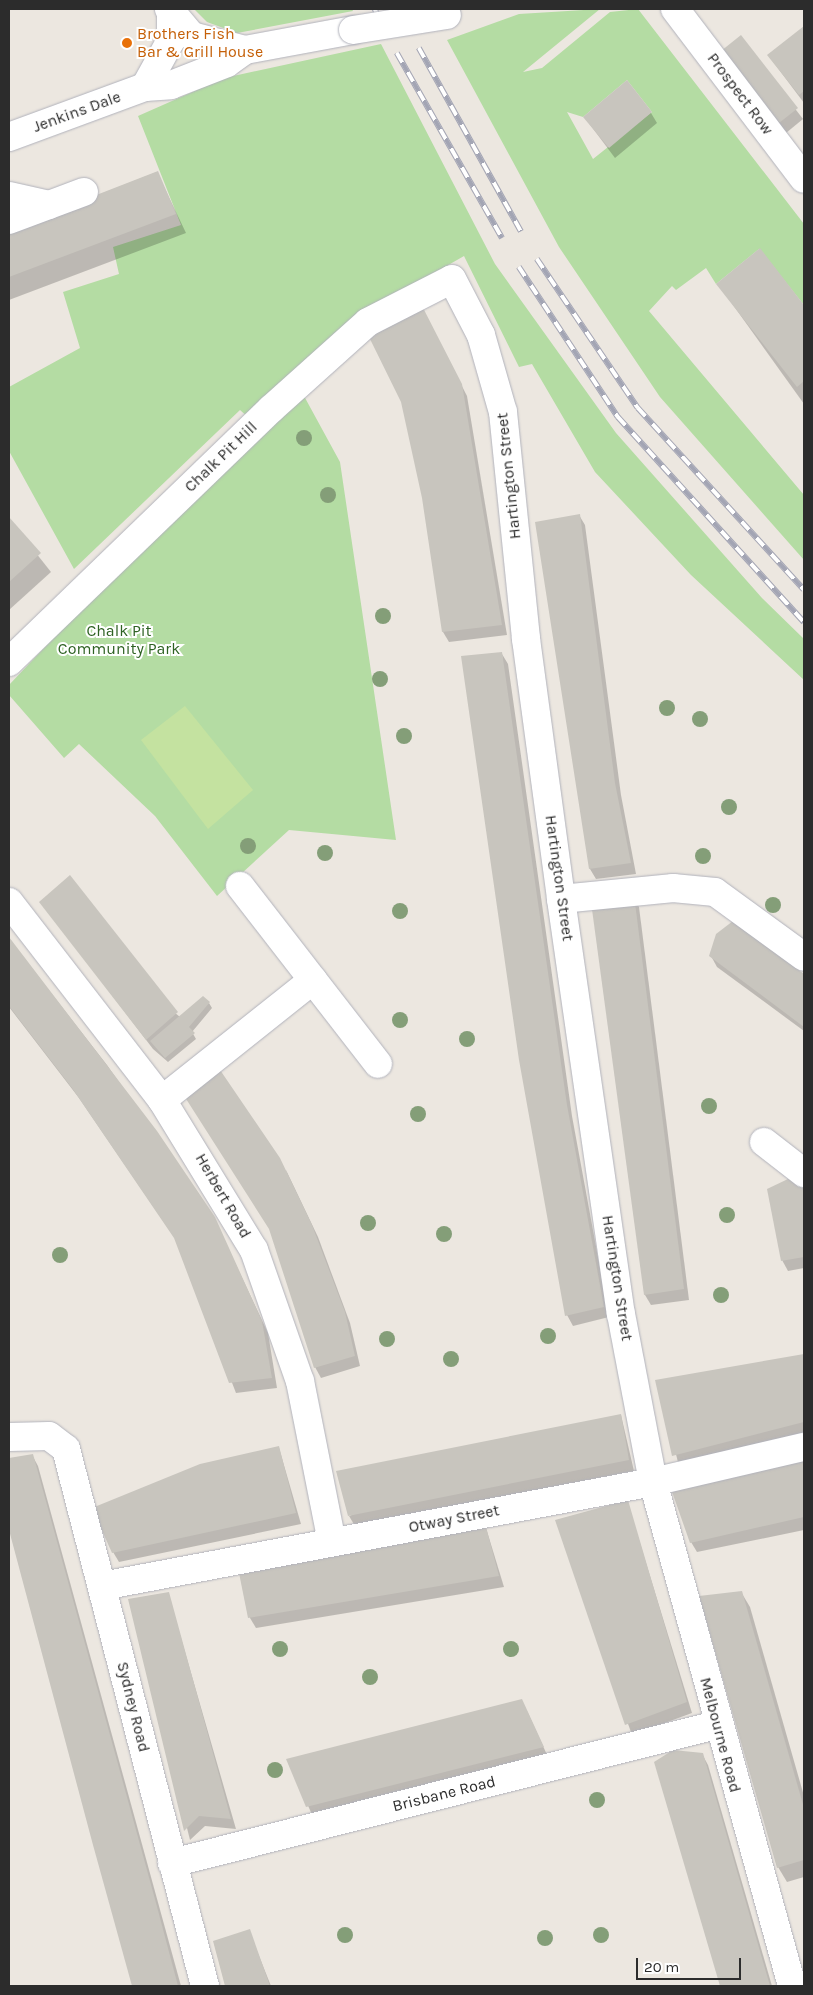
<!DOCTYPE html>
<html>
<head>
<meta charset="utf-8">
<style>
  body { margin:0 }
  #map { position:relative; width:813px; height:1995px; overflow:hidden; background:#ece7e0; font-family:Karla,sans-serif }
  div>[style] { position:absolute }
  [style*='--x'] { left:calc(var(--x)*1px); top:calc(var(--y)*1px); width:calc(var(--w)*1px); rotate:calc(var(--a)*1deg) }
  .green>* { inset:0; background:#b4dca3 }
  .pitch>* { inset:0; background:#c4e2a0 }
  .shadow>* { inset:0; background:#0003 }
  .building>* { inset:0; background:#c8c5be }
  .roads { filter:drop-shadow(0 0 1px #b1b2bb) drop-shadow(0 0 1px #b1b2bb) }
  .minor>* { height:28px; margin:-14px; padding:0 14px; transform-origin:14px; border-radius:14px; background:#fff }
  .rail>* { height:5.5px; margin-top:-2.75px; transform-origin:0; background:repeating-linear-gradient(90deg,#fff 0 11px,#a3a5b4 0 22px); box-sizing:border-box; border-block:1px solid #a3a5b4 }
  .bridges { filter:drop-shadow(0 0 1px #b1b2bb) drop-shadow(0 0 1px #b1b2bb) }
  .minor-bridge>* { height:28px; margin:-14px; padding:0 14px; transform-origin:14px; border-radius:14px; background:#fff }
  .trees>* { width:16px; height:16px; margin:-8px; border-radius:50%; background:#849e78 }
  .dots>* { width:14px; height:14px; translate:-50% -50%; box-sizing:border-box; border:2px solid #fff; border-radius:50% }
  span { translate:-50% -50%; white-space:nowrap; text-align:center; line-height:1.15; -webkit-text-stroke:4px #fff; paint-order:stroke }
  .food-label { font-size:16px; color:#c56008 }
  .left { translate:0 -50%; text-align:left }
  .street-label { font-size:16px; color:#2c2c2c }
  .park-label { font-size:16px; color:#2e6223 }
  .frame { position:absolute; inset:0; border:10px solid #2c2c2c; pointer-events:none }
  .scale { position:absolute; left:636px; top:1958px; width:105px; height:22px; box-sizing:border-box; border:2px solid #2c2c2c; border-top:0; padding-left:6px; font-size:15px; line-height:18px; white-space:nowrap; color:#2c2c2c; -webkit-text-stroke:4px #fff; paint-order:stroke }
</style>
</head>
<body>
<div id="map">
  <div class="green">
    <div style="clip-path:polygon(194px 9px,352px 9px,353px 11px,237px 33px,207px 22px)"></div>
    <div style="clip-path:polygon(evenodd,600px 9px,523px 72px,542px 68px,610px 12px,638px 9px,804px 224px,804px 305px,759px 249px,716px 284px,706px 268px,676px 290px,672px 286px,649px 311px,804px 495px,804px 560px,660px 397px,559px 247px,447px 40px,519px 14px,600px 9px,627px 80px,652px 112px,593px 159px,567px 112px,583px 117px,627px 80px)"></div>
    <div style="clip-path:polygon(381px 44px,495px 264px,616px 433px,762px 598px,804px 639px,804px 680px,691px 575px,595px 472px,532px 364px,519px 367px,464px 256px,403px 291px,249px 418px,240px 410px,74px 569px,9px 451px,9px 387px,80px 348px,63px 292px,119px 274px,113px 247px,181px 225px,138px 116px,224px 78px)"></div>
    <div style="clip-path:polygon(304px 396px,340px 462px,396px 840px,289px 830px,217px 896px,155px 816px,79px 744px,64px 758px,9px 695px,9px 685px,271px 409px)"></div>
  </div>
  <div class="pitch">
    <div style="clip-path:polygon(185px 706px,253px 790px,208px 829px,141px 740px)"></div>
  </div>
  <div class="shadow">
    <div style="clip-path:polygon(804px 27px,804px 103px,768px 55px)"></div>
    <div style="clip-path:polygon(740px 37px,803px 119px,786px 133px,729px 61px)"></div>
    <div style="clip-path:polygon(651px 113px,657px 123px,615px 158px,585px 118px)"></div>
    <div style="clip-path:polygon(157px 172px,186px 233px,9px 300px,9px 230px)"></div>
    <div style="clip-path:polygon(759px 250px,804px 307px,804px 404px,718px 284px)"></div>
    <div style="clip-path:polygon(424px 312px,467px 396px,507px 635px,449px 642px,443px 632px)"></div>
    <div style="clip-path:polygon(579px 515px,585px 525px,621px 795px,636px 874px,596px 879px,590px 869px)"></div>
    <div style="clip-path:polygon(9px 519px,51px 572px,9px 610px)"></div>
    <div style="clip-path:polygon(502px 654px,508px 664px,572px 1116px,609px 1317px,573px 1326px,567px 1315px)"></div>
    <div style="clip-path:polygon(633px 897px,639px 907px,689px 1300px,651px 1305px,645px 1295px)"></div>
    <div style="clip-path:polygon(41px 902px,180px 1017px,209px 1003px,212px 1008px,192px 1032px,196px 1039px,168px 1062px,153px 1049px)"></div>
    <div style="clip-path:polygon(733px 922px,804px 975px,804px 1031px,717px 967px,711px 956px)"></div>
    <div style="clip-path:polygon(9px 939px,107px 1065px,214px 1218px,268px 1333px,277px 1388px,236px 1393px,177px 1241px,79px 1098px,9px 1007px)"></div>
    <div style="clip-path:polygon(286px 1170px,318px 1237px,350px 1323px,360px 1366px,321px 1378px,315px 1367px)"></div>
    <div style="clip-path:polygon(804px 1185px,804px 1268px,788px 1271px,782px 1260px)"></div>
    <div style="clip-path:polygon(804px 1356px,804px 1433px,679px 1466px,657px 1381px)"></div>
    <div style="clip-path:polygon(621px 1415px,634px 1471px,355px 1526px,349px 1516px)"></div>
    <div style="clip-path:polygon(279px 1448px,301px 1524px,119px 1562px,113px 1552px)"></div>
    <div style="clip-path:polygon(32px 1455px,38px 1466px,181px 1986px,134px 1986px,9px 1524px,9px 1459px)"></div>
    <div style="clip-path:polygon(804px 1459px,804px 1530px,697px 1552px,691px 1542px)"></div>
    <div style="clip-path:polygon(627px 1501px,692px 1713px,632px 1735px,556px 1521px)"></div>
    <div style="clip-path:polygon(486px 1528px,504px 1587px,256px 1628px,250px 1618px,241px 1574px)"></div>
    <div style="clip-path:polygon(741px 1592px,750px 1607px,804px 1796px,804px 1877px,787px 1882px,778px 1867px)"></div>
    <div style="clip-path:polygon(168px 1593px,236px 1829px,205px 1826px,190px 1840px,130px 1600px)"></div>
    <div style="clip-path:polygon(527px 1711px,548px 1757px,313px 1817px,288px 1760px)"></div>
    <div style="clip-path:polygon(702px 1754px,708px 1765px,772px 1986px,721px 1986px,656px 1763px)"></div>
    <div style="clip-path:polygon(249px 1931px,271px 1986px,226px 1986px,214px 1942px)"></div>
  </div>
  <div class="building">
    <div style="clip-path:polygon(804px 26px,804px 91px,799px 95px,767px 55px)"></div>
    <div style="clip-path:polygon(741px 35px,798px 108px,779px 123px,721px 51px)"></div>
    <div style="clip-path:polygon(627px 80px,652px 112px,609px 148px,583px 117px)"></div>
    <div style="clip-path:polygon(158px 171px,176px 214px,9px 277px,9px 229px)"></div>
    <div style="clip-path:polygon(760px 248px,804px 305px,804px 381px,797px 387px,716px 284px)"></div>
    <div style="clip-path:polygon(419px 300px,462px 384px,502px 625px,442px 632px,422px 498px,401px 402px,370px 339px)"></div>
    <div style="clip-path:polygon(580px 514px,615px 783px,631px 863px,589px 869px,535px 522px)"></div>
    <div style="clip-path:polygon(9px 517px,41px 553px,9px 582px)"></div>
    <div style="clip-path:polygon(502px 652px,567px 1105px,604px 1307px,565px 1316px,519px 1060px,461px 656px)"></div>
    <div style="clip-path:polygon(70px 875px,178px 1012px,146px 1040px,39px 902px)"></div>
    <div style="clip-path:polygon(634px 895px,684px 1289px,644px 1295px,591px 902px)"></div>
    <div style="clip-path:polygon(733px 921px,804px 974px,804px 1027px,709px 956px,716px 934px)"></div>
    <div style="clip-path:polygon(9px 937px,157px 1131px,215px 1217px,262px 1321px,272px 1378px,229px 1383px,174px 1238px,72px 1088px,9px 1006px)"></div>
    <div style="clip-path:polygon(203px 996px,210px 1002px,189px 1027px,195px 1033px,165px 1058px,150px 1041px)"></div>
    <div style="clip-path:polygon(216px 1064px,280px 1158px,312px 1225px,345px 1312px,355px 1356px,314px 1368px,269px 1229px,181px 1091px)"></div>
    <div style="clip-path:polygon(788px 1179px,804px 1183px,804px 1257px,781px 1261px,767px 1189px)"></div>
    <div style="clip-path:polygon(804px 1354px,804px 1422px,672px 1456px,655px 1380px)"></div>
    <div style="clip-path:polygon(621px 1414px,629px 1460px,348px 1516px,336px 1471px)"></div>
    <div style="clip-path:polygon(279px 1446px,296px 1513px,112px 1553px,92px 1508px,200px 1464px)"></div>
    <div style="clip-path:polygon(33px 1454px,156px 1903px,178px 1986px,132px 1986px,93px 1845px,9px 1530px,9px 1458px)"></div>
    <div style="clip-path:polygon(804px 1457px,804px 1517px,690px 1543px,670px 1486px)"></div>
    <div style="clip-path:polygon(628px 1500px,687px 1702px,625px 1725px,555px 1520px)"></div>
    <div style="clip-path:polygon(486px 1527px,499px 1576px,248px 1618px,239px 1573px)"></div>
    <div style="clip-path:polygon(742px 1591px,804px 1808px,804px 1860px,777px 1868px,699px 1596px)"></div>
    <div style="clip-path:polygon(169px 1592px,231px 1819px,199px 1816px,184px 1831px,128px 1599px)"></div>
    <div style="clip-path:polygon(522px 1699px,544px 1747px,306px 1807px,286px 1759px)"></div>
    <div style="clip-path:polygon(673px 1750px,703px 1753px,770px 1986px,720px 1986px,654px 1762px)"></div>
    <div style="clip-path:polygon(250px 1929px,270px 1986px,225px 1986px,213px 1941px)"></div>
  </div>
  <div class="roads">
    <div class="minor">
      <div style="--x:169;--y:9;--w:35;--a:50"></div>
      <div style="--x:192;--y:36;--w:55;--a:14.8"></div>
      <div style="--x:245;--y:50;--w:110;--a:-10.5"></div>
      <div style="--x:675;--y:9;--w:213;--a:52.8"></div>
      <div style="--x:145;--y:87;--w:54;--a:-61"></div>
      <div style="--x:171;--y:40;--w:26;--a:-90"></div>
      <div style="--x:9;--y:137;--w:145;--a:-20.2"></div>
      <div style="--x:145;--y:87;--w:26;--a:-4"></div>
      <div style="--x:171;--y:85;--w:60;--a:-21.4"></div>
      <div style="--x:227;--y:63;--w:22;--a:-36"></div>
      <div style="--x:9;--y:196;--w:41;--a:12.7"></div>
      <div style="--x:9;--y:220;--w:80;--a:-20.5"></div>
      <div style="--x:9;--y:662;--w:364;--a:-44"></div>
      <div style="--x:271;--y:409;--w:130;--a:-41.9"></div>
      <div style="--x:368;--y:322;--w:94;--a:-27.1"></div>
      <div style="--x:452;--y:279;--w:63;--a:62.6"></div>
      <div style="--x:481;--y:335;--w:80;--a:74.1"></div>
      <div style="--x:503;--y:412;--w:228;--a:84.2"></div>
      <div style="--x:526;--y:639;--w:262;--a:82.3"></div>
      <div style="--x:561;--y:899;--w:419;--a:81.8"></div>
      <div style="--x:621;--y:1314;--w:171;--a:79.2"></div>
      <div style="--x:653;--y:1482;--w:523;--a:74.58"></div>
      <div style="--x:240;--y:886;--w:225;--a:52.2"></div>
      <div style="--x:561;--y:899;--w:113;--a:-5.6"></div>
      <div style="--x:673;--y:888;--w:42;--a:5.4"></div>
      <div style="--x:715;--y:892;--w:110;--a:36.1"></div>
      <div style="--x:9;--y:902;--w:250;--a:52.3"></div>
      <div style="--x:162;--y:1100;--w:176;--a:58.5"></div>
      <div style="--x:254;--y:1250;--w:139;--a:70.7"></div>
      <div style="--x:300;--y:1381;--w:164;--a:78.8"></div>
      <div style="--x:162;--y:1100;--w:193;--a:-38.5"></div>
      <div style="--x:764;--y:1142;--w:51;--a:37.8"></div>
      <div style="--x:9;--y:1437;--w:40;--a:-1.4"></div>
      <div style="--x:49;--y:1436;--w:21;--a:37"></div>
      <div style="--x:66;--y:1449;--w:555;--a:75.49"></div>
      <div style="--x:102;--y:1586;--w:561;--a:-10.69"></div>
      <div style="--x:653;--y:1482;--w:155;--a:-13.1"></div>
      <div style="--x:172;--y:1863;--w:561;--a:-14.23"></div>
    </div>
  </div>
  <div class="rail">
    <div style="--x:375;--y:9;--w:5;--a:68"></div>
    <div style="--x:398;--y:9;--w:3;--a:45"></div>
    <div style="--x:419;--y:48;--w:210;--a:60.9"></div>
    <div style="--x:397;--y:53;--w:213;--a:60.4"></div>
    <div style="--x:537;--y:259;--w:180;--a:55.9"></div>
    <div style="--x:638;--y:408;--w:246;--a:47.6"></div>
    <div style="--x:519;--y:267;--w:180;--a:56.6"></div>
    <div style="--x:618;--y:417;--w:277;--a:47.8"></div>
  </div>
  <div class="bridges">
    <div class="minor-bridge">
      <div style="--x:353;--y:30;--w:95;--a:-9.1"></div>
    </div>
  </div>
  <div class="trees">
    <div style="left:304px;top:438px"></div>
    <div style="left:328px;top:495px"></div>
    <div style="left:383px;top:616px"></div>
    <div style="left:380px;top:679px"></div>
    <div style="left:667px;top:708px"></div>
    <div style="left:700px;top:719px"></div>
    <div style="left:404px;top:736px"></div>
    <div style="left:729px;top:807px"></div>
    <div style="left:248px;top:846px"></div>
    <div style="left:325px;top:853px"></div>
    <div style="left:703px;top:856px"></div>
    <div style="left:773px;top:905px"></div>
    <div style="left:400px;top:911px"></div>
    <div style="left:400px;top:1020px"></div>
    <div style="left:467px;top:1039px"></div>
    <div style="left:709px;top:1106px"></div>
    <div style="left:418px;top:1114px"></div>
    <div style="left:727px;top:1215px"></div>
    <div style="left:368px;top:1223px"></div>
    <div style="left:444px;top:1234px"></div>
    <div style="left:60px;top:1255px"></div>
    <div style="left:721px;top:1295px"></div>
    <div style="left:548px;top:1336px"></div>
    <div style="left:387px;top:1339px"></div>
    <div style="left:451px;top:1359px"></div>
    <div style="left:280px;top:1649px"></div>
    <div style="left:511px;top:1649px"></div>
    <div style="left:370px;top:1677px"></div>
    <div style="left:275px;top:1770px"></div>
    <div style="left:597px;top:1800px"></div>
    <div style="left:345px;top:1935px"></div>
    <div style="left:601px;top:1935px"></div>
    <div style="left:545px;top:1938px"></div>
  </div>
  <div class="dots">
    <div style="left:127px;top:43px;background:#e8710a"></div>
  </div>
  <div class="food-label">
    <span class="left" style="left:137px;top:43px">Brothers Fish<br>Bar &amp; Grill House</span>
  </div>
  <div class="street-label">
    <span style="left:740px;top:94px;rotate:53deg">Prospect Row</span>
    <span style="left:77px;top:112px;rotate:-20deg">Jenkins Dale</span>
    <span style="left:221px;top:457px;rotate:-44deg">Chalk Pit Hill</span>
    <span style="left:509px;top:476px;rotate:-96deg">Hartington Street</span>
    <span style="left:559px;top:878px;rotate:82deg">Hartington Street</span>
    <span style="left:223px;top:1196px;rotate:60deg">Herbert Road</span>
    <span style="left:617px;top:1278px;rotate:81deg">Hartington Street</span>
    <span style="left:454px;top:1519px;rotate:-11deg">Otway Street</span>
    <span style="left:133px;top:1707px;rotate:76deg">Sydney Road</span>
    <span style="left:720px;top:1735px;rotate:75deg">Melbourne Road</span>
    <span style="left:444px;top:1794px;rotate:-14deg">Brisbane Road</span>
  </div>
  <div class="park-label">
    <span style="left:119px;top:640px">Chalk Pit<br>Community Park</span>
  </div>
  <div class="frame"></div>
  <div class="scale">20 m</div>
</div>
</body>
</html>
